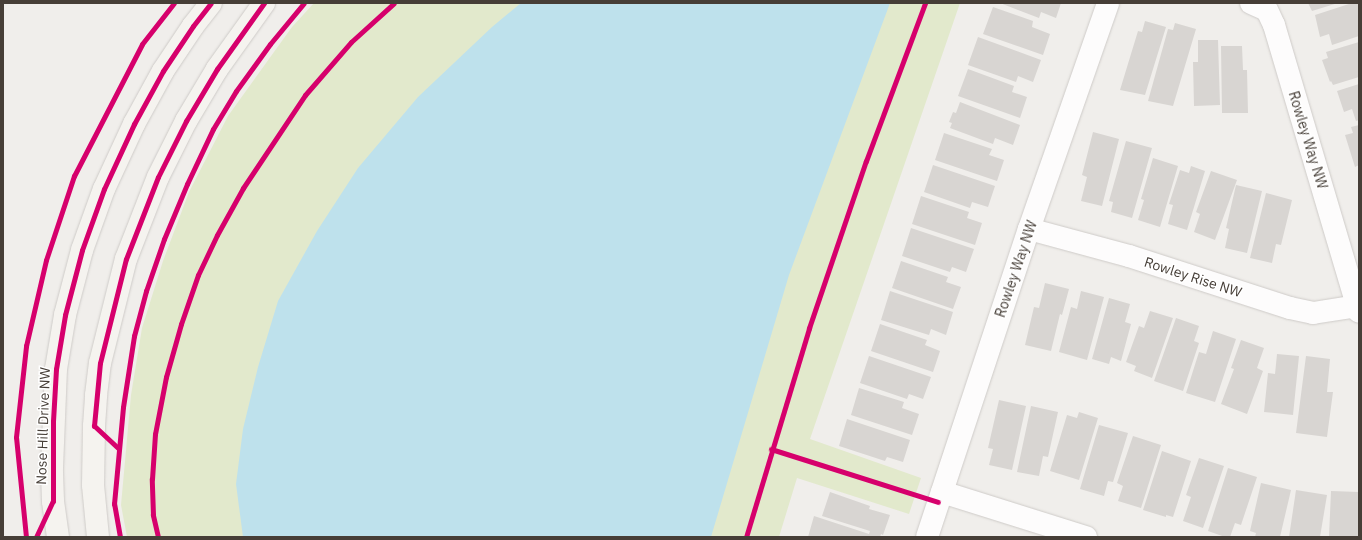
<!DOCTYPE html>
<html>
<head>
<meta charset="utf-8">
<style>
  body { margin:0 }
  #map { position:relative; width:1362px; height:540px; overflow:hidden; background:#f0eeeb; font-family:"IBM Plex Sans",sans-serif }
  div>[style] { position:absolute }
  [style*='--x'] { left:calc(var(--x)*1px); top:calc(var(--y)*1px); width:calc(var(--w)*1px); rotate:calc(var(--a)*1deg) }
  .green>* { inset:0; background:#e2e9cc }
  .water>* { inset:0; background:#bee1ec }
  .building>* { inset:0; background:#d8d5d2 }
  .roads { filter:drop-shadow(0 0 1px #cecbc8) drop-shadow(0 0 1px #cecbc8) }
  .street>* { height:22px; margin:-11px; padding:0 11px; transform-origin:11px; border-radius:11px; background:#fdfcfc }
  .secondary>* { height:22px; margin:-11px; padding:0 11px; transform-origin:11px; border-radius:11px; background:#f5f3ef }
  .cycleway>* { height:5px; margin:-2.5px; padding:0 2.5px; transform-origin:2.5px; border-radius:2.5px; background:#d6006c }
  span { translate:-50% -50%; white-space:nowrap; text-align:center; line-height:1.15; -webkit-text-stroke:3px #fff; paint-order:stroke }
  .street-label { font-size:14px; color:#463e37 }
  .frame { position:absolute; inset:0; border:4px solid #463e37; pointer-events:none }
</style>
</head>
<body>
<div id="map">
  <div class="green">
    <div style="clip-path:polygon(314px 3px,960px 3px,810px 439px,921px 478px,909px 514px,797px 478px,779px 537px,127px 537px,121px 505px,131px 395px,142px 328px,163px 261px,189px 192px,228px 116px,292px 27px)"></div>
  </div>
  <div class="water">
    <div style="clip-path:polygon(521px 3px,890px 3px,789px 275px,711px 537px,243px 537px,236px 484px,243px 429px,258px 367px,278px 301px,317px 231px,358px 168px,418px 97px,492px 27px)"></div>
  </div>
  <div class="building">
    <div style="clip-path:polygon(1000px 3px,1061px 3px,1056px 18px,1041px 12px,1039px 18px)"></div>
    <div style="clip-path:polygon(1308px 3px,1338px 3px,1312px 11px)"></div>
    <div style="clip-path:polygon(1352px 3px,1359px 3px,1359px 36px,1332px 45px,1329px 34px,1320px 37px,1315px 15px)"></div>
    <div style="clip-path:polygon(993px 7px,1033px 21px,1032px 27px,1050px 34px,1043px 55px,983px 34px)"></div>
    <div style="clip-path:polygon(1145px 21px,1166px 27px,1145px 95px,1120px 90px,1138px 31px,1142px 32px)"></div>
    <div style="clip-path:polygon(1175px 23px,1196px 29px,1173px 106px,1148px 101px,1168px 29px,1173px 30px)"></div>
    <div style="clip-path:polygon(978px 37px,1041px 60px,1033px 82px,1018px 76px,1016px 82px,968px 65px)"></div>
    <div style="clip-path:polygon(1198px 40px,1218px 40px,1220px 105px,1194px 106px,1193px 62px,1198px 62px)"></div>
    <div style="clip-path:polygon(1359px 42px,1359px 77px,1333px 85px,1331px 81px,1330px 82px,1322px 60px,1328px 58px,1326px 52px)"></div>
    <div style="clip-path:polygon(1221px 46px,1242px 46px,1243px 70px,1247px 70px,1248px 113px,1222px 113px)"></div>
    <div style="clip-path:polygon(968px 69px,1014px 86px,1012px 92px,1027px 97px,1020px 118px,958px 96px)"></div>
    <div style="clip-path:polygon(1359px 84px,1359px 120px,1356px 121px,1352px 109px,1344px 112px,1337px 91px)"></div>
    <div style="clip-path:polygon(960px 102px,1020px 125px,1013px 145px,995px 138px,993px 144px,950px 128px,952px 123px,949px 122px,953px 112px,956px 113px)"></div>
    <div style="clip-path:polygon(1359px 125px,1359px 165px,1355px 167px,1345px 135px,1353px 133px,1351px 127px)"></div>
    <div style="clip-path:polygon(1093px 132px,1119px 139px,1102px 206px,1081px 201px,1087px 177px,1082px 175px)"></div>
    <div style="clip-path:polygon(944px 133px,992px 149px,989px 155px,1004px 160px,997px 181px,935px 160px)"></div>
    <div style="clip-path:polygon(1126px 141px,1152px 148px,1132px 218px,1111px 212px,1113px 202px,1109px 201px)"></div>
    <div style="clip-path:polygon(1153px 158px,1178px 166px,1160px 227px,1138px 220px,1144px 200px,1141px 199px)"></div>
    <div style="clip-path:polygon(933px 165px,995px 186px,988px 207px,972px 202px,970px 208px,924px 192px)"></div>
    <div style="clip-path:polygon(1191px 166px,1205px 171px,1187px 230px,1168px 224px,1173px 205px,1169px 204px,1180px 170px,1189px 173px)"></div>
    <div style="clip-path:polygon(1211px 171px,1237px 180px,1215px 240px,1194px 232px,1200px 214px,1196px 212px)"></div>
    <div style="clip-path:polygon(1236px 185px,1262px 191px,1247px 253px,1225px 248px,1229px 229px,1226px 228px)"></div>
    <div style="clip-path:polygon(1266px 193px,1292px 200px,1281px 245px,1276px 244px,1272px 263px,1250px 258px)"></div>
    <div style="clip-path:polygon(921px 196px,969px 212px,967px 218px,982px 223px,975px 245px,912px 224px)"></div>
    <div style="clip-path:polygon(911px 228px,974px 249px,966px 272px,952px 267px,950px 272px,902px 256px)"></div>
    <div style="clip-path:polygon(901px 261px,948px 277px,946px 282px,961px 287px,953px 309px,892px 288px)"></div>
    <div style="clip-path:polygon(1045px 283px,1069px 289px,1062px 315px,1060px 314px,1051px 351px,1025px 345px,1034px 307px,1039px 308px)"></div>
    <div style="clip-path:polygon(890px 291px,953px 312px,946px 335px,931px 329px,929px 335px,881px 320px)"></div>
    <div style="clip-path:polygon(1081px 291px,1104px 297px,1087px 360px,1059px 352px,1071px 307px,1077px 309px)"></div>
    <div style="clip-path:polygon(1109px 298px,1130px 304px,1125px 322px,1131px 324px,1121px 361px,1111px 357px,1109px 364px,1092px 359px)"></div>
    <div style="clip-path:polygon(1150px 311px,1173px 318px,1152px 378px,1134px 371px,1136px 366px,1126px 362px,1139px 326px,1144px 328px)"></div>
    <div style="clip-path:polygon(1176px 318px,1199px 326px,1194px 341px,1199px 343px,1183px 391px,1154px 381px)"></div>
    <div style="clip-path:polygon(880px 324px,927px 340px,925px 345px,940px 351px,933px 372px,871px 351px)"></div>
    <div style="clip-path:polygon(1213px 331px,1236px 339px,1215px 402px,1186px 393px,1199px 352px,1206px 354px)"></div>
    <div style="clip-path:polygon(1241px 340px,1264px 348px,1257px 368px,1263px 371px,1247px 414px,1221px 404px,1234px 369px,1231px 368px)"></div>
    <div style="clip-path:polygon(1277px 354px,1299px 356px,1293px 415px,1264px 412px,1268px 373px,1275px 374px)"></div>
    <div style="clip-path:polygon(869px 356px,931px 377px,923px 399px,909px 394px,907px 399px,860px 383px)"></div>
    <div style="clip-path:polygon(1306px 356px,1330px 359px,1327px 392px,1333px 392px,1327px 437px,1296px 433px)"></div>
    <div style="clip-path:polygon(859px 388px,904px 402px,902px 408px,919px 414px,912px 435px,851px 415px)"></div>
    <div style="clip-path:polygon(999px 400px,1026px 406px,1012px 470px,989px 465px,993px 449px,988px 448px)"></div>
    <div style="clip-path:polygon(1031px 406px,1058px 412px,1048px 457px,1043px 456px,1039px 476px,1017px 472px)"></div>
    <div style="clip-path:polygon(1079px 412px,1098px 418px,1079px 480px,1050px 471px,1067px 415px,1077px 418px)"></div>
    <div style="clip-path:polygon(847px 419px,910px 440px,903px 462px,887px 457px,885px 461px,839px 446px)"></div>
    <div style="clip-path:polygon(1099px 425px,1128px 433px,1113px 482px,1108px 481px,1104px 496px,1080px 489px)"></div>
    <div style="clip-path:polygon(1133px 436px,1161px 445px,1141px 508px,1118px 501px,1123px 486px,1117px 483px)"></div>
    <div style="clip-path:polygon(1162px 451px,1191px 461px,1173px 517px,1166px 515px,1166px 517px,1143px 510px)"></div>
    <div style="clip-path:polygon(1199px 458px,1224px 466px,1203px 528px,1183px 521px,1191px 497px,1186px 495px)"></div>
    <div style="clip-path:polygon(1228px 468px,1257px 477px,1241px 525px,1235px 523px,1230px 537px,1225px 537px,1208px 531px)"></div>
    <div style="clip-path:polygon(1261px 483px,1291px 490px,1280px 537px,1255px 537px,1256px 533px,1250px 531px)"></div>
    <div style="clip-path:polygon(1296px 490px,1327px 495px,1320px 537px,1289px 537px)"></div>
    <div style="clip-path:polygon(1331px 491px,1359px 492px,1359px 537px,1329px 537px)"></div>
    <div style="clip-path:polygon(830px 492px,870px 506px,869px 509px,890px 515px,883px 535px,881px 534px,880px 537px,808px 537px,814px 516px,869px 534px,870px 531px,822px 516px)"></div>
  </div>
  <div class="roads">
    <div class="street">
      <div style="--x:1251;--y:3;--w:17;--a:24"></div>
      <div style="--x:1267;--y:10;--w:17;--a:65"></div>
      <div style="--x:1274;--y:25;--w:299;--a:73.5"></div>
      <div style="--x:1029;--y:229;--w:104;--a:15.1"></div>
      <div style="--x:1129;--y:256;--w:169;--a:17.9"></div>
      <div style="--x:1290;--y:308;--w:24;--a:12"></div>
      <div style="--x:1313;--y:313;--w:46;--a:-8.8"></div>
      <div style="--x:942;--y:492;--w:151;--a:17.4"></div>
      <div style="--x:927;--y:537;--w:324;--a:-71.7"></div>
      <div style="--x:1029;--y:229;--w:239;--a:-70.7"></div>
    </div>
    <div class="secondary">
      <div style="--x:58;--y:537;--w:36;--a:-98"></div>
      <div style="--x:53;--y:501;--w:33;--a:-92"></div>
      <div style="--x:52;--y:468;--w:99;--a:-87.7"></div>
      <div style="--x:56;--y:369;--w:55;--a:-80.5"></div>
      <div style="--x:65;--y:315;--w:67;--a:-75.3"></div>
      <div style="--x:82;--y:250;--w:65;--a:-70.2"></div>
      <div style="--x:104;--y:189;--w:72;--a:-65.2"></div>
      <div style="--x:134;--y:124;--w:60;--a:-61.3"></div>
      <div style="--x:163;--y:71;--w:54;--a:-56.3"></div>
      <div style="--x:193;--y:26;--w:29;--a:-52"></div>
      <div style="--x:98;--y:537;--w:52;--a:-95.5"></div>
      <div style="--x:93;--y:485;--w:59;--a:-89"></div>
      <div style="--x:94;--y:426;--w:31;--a:-86"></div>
      <div style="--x:96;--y:395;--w:32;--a:-83"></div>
      <div style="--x:100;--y:363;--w:107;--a:-76"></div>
      <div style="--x:126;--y:259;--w:88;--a:-68.7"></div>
      <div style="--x:158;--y:177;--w:63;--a:-63.4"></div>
      <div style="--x:186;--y:121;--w:61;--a:-59.2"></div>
      <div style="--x:217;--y:69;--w:81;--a:-54.5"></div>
    </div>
  </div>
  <div class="cycleway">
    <div style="--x:118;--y:448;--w:33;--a:-137"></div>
    <div style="--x:94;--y:426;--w:63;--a:-84.6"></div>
    <div style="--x:100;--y:363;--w:107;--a:-76"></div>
    <div style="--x:126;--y:259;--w:88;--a:-68.7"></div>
    <div style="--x:158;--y:177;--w:63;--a:-63.4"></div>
    <div style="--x:186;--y:121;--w:61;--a:-59.2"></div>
    <div style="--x:217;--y:69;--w:81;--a:-54.5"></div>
    <div style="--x:771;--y:449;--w:175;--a:17.6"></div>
    <div style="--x:26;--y:537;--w:100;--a:-95.7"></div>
    <div style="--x:16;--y:437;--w:92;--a:-83.7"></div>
    <div style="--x:26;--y:346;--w:88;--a:-76.9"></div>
    <div style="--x:46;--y:260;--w:89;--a:-71.6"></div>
    <div style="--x:74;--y:176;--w:148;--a:-62.7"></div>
    <div style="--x:142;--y:44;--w:52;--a:-52"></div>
    <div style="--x:36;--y:537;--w:40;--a:-65"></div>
    <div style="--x:53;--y:501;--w:80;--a:-90"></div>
    <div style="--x:53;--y:421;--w:52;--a:-86.7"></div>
    <div style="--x:56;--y:369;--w:55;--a:-80.5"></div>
    <div style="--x:65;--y:315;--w:67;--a:-75.3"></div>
    <div style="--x:82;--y:250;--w:65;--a:-70.2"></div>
    <div style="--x:104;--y:189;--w:72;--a:-65.2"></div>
    <div style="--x:134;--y:124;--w:60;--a:-61.3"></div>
    <div style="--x:163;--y:71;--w:54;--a:-56.3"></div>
    <div style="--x:193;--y:26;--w:29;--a:-52"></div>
    <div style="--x:120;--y:537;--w:34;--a:-100"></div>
    <div style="--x:114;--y:504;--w:97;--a:-84.7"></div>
    <div style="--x:123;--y:407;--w:72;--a:-81.2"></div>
    <div style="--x:134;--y:336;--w:47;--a:-75.1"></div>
    <div style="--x:146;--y:291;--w:55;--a:-70.9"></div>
    <div style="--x:164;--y:239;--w:60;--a:-67.3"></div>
    <div style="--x:187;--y:184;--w:61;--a:-64.7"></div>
    <div style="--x:213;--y:129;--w:44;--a:-58.8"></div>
    <div style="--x:236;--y:91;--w:58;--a:-54.1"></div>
    <div style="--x:270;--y:44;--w:53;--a:-50.3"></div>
    <div style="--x:158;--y:537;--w:23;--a:-103"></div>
    <div style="--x:153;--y:515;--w:36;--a:-92"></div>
    <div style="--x:152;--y:479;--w:45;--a:-86.2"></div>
    <div style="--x:155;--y:434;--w:58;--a:-79.1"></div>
    <div style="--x:166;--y:377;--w:55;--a:-74.2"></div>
    <div style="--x:181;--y:324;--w:52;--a:-70.9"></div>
    <div style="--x:198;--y:275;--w:44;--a:-64.6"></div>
    <div style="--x:217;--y:235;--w:54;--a:-61"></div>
    <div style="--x:243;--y:188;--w:112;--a:-56.3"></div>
    <div style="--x:305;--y:95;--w:70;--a:-49"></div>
    <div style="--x:351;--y:42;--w:58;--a:-42.2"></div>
    <div style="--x:746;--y:537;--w:218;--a:-73.2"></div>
    <div style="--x:809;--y:328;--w:176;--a:-71.2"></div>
    <div style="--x:866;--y:161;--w:169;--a:-69.5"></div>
  </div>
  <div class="street-label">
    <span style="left:1308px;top:140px;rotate:73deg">Rowley Way NW</span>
    <span style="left:1016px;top:269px;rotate:-71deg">Rowley Way NW</span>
    <span style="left:1193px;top:277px;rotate:18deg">Rowley Rise NW</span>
    <span style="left:43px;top:426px;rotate:-88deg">Nose Hill Drive NW</span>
  </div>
  <div class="frame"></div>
</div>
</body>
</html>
